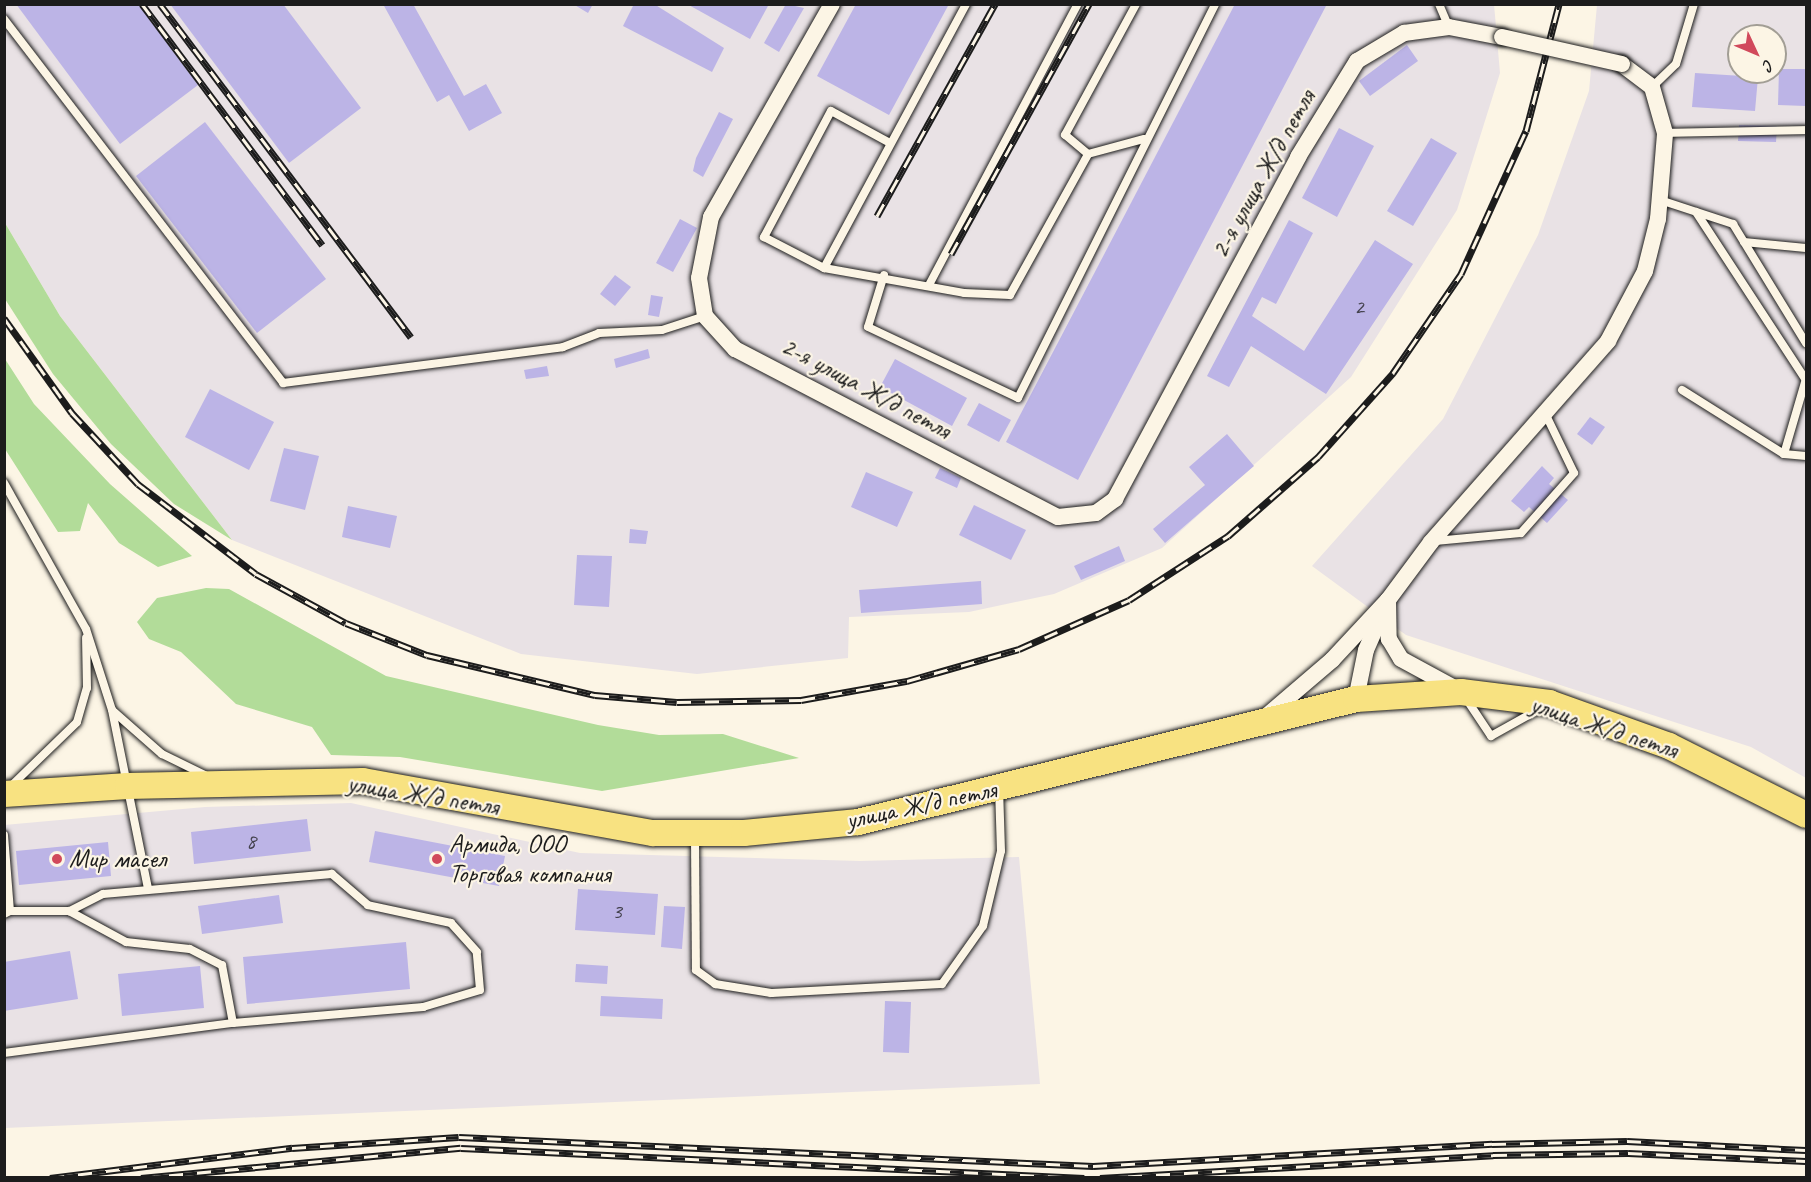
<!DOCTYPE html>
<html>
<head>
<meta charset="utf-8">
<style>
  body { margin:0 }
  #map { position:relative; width:1811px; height:1182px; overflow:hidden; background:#fcf5e5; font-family:Caveat,sans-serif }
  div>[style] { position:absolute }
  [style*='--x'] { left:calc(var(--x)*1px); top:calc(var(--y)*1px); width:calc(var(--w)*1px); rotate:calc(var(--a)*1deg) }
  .built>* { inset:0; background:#e9e2e5 }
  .green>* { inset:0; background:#b2dc99 }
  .building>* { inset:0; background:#bcb4e6 }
  .roads { filter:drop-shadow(0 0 2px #1c1c1c) drop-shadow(0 0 2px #1c1c1c) }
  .lane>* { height:8px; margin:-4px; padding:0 4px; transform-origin:4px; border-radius:4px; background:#fcf5e5 }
  .street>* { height:16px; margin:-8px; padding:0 8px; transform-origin:8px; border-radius:8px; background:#fcf5e5 }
  .primary>* { height:26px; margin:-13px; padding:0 13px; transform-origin:13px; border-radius:13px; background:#f8e281 }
  .rail>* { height:7px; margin-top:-3.5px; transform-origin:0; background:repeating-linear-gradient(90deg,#fcf5e5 0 14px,#1c1c1c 0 28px); box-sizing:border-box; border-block:2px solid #1c1c1c }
  .bridges { filter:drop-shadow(0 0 2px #1c1c1c) drop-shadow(0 0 2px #1c1c1c) }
  .street-bridge>* { height:16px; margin:-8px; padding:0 8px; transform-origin:8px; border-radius:8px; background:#fcf5e5 }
  .dots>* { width:16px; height:16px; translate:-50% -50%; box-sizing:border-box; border:3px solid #fcf5e5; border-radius:50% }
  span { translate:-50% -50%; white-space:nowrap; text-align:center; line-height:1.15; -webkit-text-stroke:4.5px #fcf5e5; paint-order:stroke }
  .number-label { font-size:22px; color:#44424e }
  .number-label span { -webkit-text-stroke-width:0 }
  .street-label { font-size:26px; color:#1c1c1c }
  .poi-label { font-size:26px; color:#1c1c1c }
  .left { translate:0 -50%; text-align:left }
  .frame { position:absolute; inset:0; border:6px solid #1c1c1c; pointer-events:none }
  .north { position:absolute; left:1727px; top:24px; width:60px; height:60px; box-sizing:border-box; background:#fcf5e5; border:2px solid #a29e95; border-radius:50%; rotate:134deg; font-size:16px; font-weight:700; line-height:24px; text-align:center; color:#1c1c1c }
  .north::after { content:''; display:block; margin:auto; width:21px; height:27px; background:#d1495b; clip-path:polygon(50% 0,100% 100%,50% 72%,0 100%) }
</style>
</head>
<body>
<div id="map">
  <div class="built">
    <div style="clip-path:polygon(1494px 4px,1500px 73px,1457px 210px,1351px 377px,1162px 548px,1054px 594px,969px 612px,849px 617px,848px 658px,697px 674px,521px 654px,232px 540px,60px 316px,5px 223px,4px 5px)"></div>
    <div style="clip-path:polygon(evenodd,1597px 5px,1806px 5px,1806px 778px,1751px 747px,1406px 635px,1312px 566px,1443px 419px,1538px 235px,1589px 91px,1597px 5px,1739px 36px,1775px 36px,1775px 72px,1739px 72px,1739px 36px)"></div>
    <div style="clip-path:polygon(351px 803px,580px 853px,860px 861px,1019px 857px,1040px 1084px,5px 1128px,4px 825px,205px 807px)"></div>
  </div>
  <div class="green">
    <div style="clip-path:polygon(5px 223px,60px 316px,232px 540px,174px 504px,111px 444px,53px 374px,5px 299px)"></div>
    <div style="clip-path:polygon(5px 359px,34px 404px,110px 484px,192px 556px,158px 567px,119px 543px,88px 503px,80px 531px,58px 532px,5px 449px)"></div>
    <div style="clip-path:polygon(206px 588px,229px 589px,386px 676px,598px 725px,659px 735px,723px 734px,799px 758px,602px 791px,400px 757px,331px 755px,312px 727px,236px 704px,181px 652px,149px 639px,137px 622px,157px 598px)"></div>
  </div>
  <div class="building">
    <div style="clip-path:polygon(16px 4px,138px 4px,198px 85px,120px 144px)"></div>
    <div style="clip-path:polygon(170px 4px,283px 4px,361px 108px,289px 163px)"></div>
    <div style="clip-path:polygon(383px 4px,413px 4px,464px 96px,486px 84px,502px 113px,469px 131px,449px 95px,437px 102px)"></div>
    <div style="clip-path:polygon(573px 4px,593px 4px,588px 13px)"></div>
    <div style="clip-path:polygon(634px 4px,654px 4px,724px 48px,712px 72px,623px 26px)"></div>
    <div style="clip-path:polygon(687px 4px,769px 4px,750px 39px)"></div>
    <div style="clip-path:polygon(786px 4px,804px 8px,779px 52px,764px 43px)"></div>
    <div style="clip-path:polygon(856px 4px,949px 4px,889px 115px,817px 76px)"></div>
    <div style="clip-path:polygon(1235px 4px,1327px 4px,1078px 480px,1006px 442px)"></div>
    <div style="clip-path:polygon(1407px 45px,1418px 61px,1370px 96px,1359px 81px)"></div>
    <div style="clip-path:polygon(1779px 69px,1806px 69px,1806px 106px,1778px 105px)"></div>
    <div style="clip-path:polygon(1695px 73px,1758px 77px,1755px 111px,1692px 107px)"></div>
    <div style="clip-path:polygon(719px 112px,733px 119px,703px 177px,693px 171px,696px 158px)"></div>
    <div style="clip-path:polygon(205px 122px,326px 279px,257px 333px,136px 176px)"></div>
    <div style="clip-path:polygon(1739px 125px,1777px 126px,1776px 142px,1738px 141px)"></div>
    <div style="clip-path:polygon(1339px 128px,1374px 146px,1337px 217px,1302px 198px)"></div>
    <div style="clip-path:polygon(1431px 138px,1457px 153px,1413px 226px,1387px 211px)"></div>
    <div style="clip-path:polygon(680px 219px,697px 228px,673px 272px,656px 263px)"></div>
    <div style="clip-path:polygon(1289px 220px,1313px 233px,1276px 304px,1262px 297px,1252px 316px,1304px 351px,1375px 240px,1413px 264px,1326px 394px,1251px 346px,1229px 387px,1207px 376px)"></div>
    <div style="clip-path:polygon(615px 275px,631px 287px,615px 306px,600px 294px)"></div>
    <div style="clip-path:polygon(651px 295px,663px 297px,659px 317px,648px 315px)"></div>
    <div style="clip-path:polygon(648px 349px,650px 358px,616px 368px,614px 359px)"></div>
    <div style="clip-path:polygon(895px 359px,967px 398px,952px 426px,880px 387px)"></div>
    <div style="clip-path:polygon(547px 366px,549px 376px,526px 379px,524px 370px)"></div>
    <div style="clip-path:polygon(210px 389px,274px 422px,249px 470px,185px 437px)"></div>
    <div style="clip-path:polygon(979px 403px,1011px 420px,999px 442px,967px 425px)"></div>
    <div style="clip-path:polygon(1590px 417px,1605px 427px,1592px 445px,1577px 434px)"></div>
    <div style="clip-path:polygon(1227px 434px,1254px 466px,1165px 543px,1153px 529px,1205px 485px,1189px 467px)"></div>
    <div style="clip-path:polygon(284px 448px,319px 456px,305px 510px,270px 501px)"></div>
    <div style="clip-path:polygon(1542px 466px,1554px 478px,1549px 484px,1568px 500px,1547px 523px,1529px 507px,1524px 512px,1511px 501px)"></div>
    <div style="clip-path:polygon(940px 468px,961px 478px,957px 488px,935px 478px)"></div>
    <div style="clip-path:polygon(866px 472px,913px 492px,897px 527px,851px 507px)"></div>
    <div style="clip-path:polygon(974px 505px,1026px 530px,1011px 560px,959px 535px)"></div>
    <div style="clip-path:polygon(348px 506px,397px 516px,390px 548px,342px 537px)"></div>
    <div style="clip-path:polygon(630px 529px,648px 531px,646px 544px,629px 543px)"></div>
    <div style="clip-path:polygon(1119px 546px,1125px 561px,1081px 580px,1074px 566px)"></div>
    <div style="clip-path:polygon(577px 555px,612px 556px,609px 607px,574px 605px)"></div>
    <div style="clip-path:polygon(981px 581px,982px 604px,861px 613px,859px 590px)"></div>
    <div style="clip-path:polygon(307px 819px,311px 851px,194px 864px,191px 832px)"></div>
    <div style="clip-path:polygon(375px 831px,505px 856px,499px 886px,369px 862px)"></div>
    <div style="clip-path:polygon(108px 842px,111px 876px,19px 885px,16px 851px)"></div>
    <div style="clip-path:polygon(578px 889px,658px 894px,655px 935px,575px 930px)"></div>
    <div style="clip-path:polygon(279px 895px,283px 923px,202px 934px,198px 906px)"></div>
    <div style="clip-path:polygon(664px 906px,685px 907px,682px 949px,661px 947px)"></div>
    <div style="clip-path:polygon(406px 942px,410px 989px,247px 1004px,243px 957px)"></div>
    <div style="clip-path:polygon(70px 951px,78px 999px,4px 1011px,4px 962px)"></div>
    <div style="clip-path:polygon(576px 964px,608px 966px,607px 984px,575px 982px)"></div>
    <div style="clip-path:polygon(200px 966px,204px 1008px,122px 1016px,118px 974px)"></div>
    <div style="clip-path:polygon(601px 996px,663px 999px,662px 1019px,600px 1016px)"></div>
    <div style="clip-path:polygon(885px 1001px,911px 1002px,909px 1053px,883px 1052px)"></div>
  </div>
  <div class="roads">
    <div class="lane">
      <div style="--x:1439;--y:4;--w:25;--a:67"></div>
      <div style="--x:4;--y:19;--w:459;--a:52.5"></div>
      <div style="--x:283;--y:383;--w:282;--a:-7.3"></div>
      <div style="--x:563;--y:347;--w:39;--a:-21"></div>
      <div style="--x:599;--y:333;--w:63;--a:-2.7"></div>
      <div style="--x:662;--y:330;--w:45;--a:-18"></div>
      <div style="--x:1652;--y:87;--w:33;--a:-44"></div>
      <div style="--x:1676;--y:64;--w:63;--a:-73.3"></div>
      <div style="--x:1665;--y:133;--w:141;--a:-1.2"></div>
      <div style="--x:890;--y:143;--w:67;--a:-151.5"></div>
      <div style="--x:831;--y:111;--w:143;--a:118"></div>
      <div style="--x:764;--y:237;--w:68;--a:27.3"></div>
      <div style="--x:824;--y:268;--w:142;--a:10.1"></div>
      <div style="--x:964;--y:293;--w:46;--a:2.5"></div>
      <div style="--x:1010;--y:295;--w:161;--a:-61"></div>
      <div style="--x:1088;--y:154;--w:58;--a:-15"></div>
      <div style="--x:1088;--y:154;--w:30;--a:-140"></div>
      <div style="--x:1065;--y:135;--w:149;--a:-61.5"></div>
      <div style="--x:1660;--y:200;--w:77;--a:18.2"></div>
      <div style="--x:1733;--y:224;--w:140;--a:58.5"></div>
      <div style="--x:1696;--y:212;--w:201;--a:56.8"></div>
      <div style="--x:1744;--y:242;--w:62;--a:5.5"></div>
      <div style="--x:824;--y:268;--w:300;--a:-61.7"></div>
      <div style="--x:884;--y:275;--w:54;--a:107.1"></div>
      <div style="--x:868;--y:327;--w:166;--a:25.3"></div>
      <div style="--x:1018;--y:398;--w:441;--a:-63.4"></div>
      <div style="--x:929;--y:285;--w:318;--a:-62.1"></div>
      <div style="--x:1682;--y:390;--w:120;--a:32.1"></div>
      <div style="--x:1784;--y:454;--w:22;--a:5"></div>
      <div style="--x:1784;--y:454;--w:78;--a:-73.7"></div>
      <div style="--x:4;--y:483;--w:167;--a:60.7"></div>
      <div style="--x:86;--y:629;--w:85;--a:72.2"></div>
      <div style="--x:112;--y:710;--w:183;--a:78.6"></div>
      <div style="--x:1435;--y:541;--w:86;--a:-5.3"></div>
      <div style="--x:1521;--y:533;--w:80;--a:-48.5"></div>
      <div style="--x:1574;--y:473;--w:64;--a:-115.8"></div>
      <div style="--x:1465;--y:697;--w:47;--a:56.3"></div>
      <div style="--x:1491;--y:736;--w:57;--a:-29.2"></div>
      <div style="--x:113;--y:711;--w:65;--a:41.3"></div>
      <div style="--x:162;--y:754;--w:50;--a:26.1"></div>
      <div style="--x:10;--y:787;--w:93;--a:-44.1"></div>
      <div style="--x:77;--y:722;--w:35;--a:-74"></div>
      <div style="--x:87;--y:688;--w:50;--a:-91.1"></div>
      <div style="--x:4;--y:835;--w:76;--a:85.5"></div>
      <div style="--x:10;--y:911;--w:7;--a:153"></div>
      <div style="--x:695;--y:836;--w:134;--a:89.6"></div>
      <div style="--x:696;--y:970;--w:24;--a:36"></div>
      <div style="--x:715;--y:984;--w:57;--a:9.1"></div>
      <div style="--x:771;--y:993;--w:171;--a:-3"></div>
      <div style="--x:942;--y:984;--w:71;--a:-54.7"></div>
      <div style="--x:983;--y:926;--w:77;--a:-76.5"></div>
      <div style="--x:1001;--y:851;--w:62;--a:-91.8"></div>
      <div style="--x:69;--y:911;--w:65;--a:28.5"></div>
      <div style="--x:126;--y:942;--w:64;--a:6.2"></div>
      <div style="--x:190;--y:949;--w:36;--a:27"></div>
      <div style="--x:222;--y:965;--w:59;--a:79.3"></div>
      <div style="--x:4;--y:1053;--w:231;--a:-7.5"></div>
      <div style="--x:233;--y:1023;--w:191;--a:-4.8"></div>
      <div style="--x:423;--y:1007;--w:59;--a:-16.6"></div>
      <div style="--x:480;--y:990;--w:38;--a:-95"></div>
      <div style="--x:477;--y:952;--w:39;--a:-132"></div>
      <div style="--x:451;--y:923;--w:85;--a:-167.8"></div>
      <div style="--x:368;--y:905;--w:48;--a:-139.3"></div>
      <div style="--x:332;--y:874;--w:230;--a:175"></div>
      <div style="--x:103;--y:894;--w:38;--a:153"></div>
      <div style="--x:69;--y:911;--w:59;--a:180"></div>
    </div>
    <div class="street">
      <div style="--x:832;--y:4;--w:245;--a:119.6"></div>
      <div style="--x:711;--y:217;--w:62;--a:101.1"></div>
      <div style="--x:699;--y:278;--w:38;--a:81"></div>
      <div style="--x:705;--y:316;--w:45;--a:47.7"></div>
      <div style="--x:735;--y:349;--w:364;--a:27.5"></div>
      <div style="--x:1058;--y:517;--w:38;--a:-6"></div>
      <div style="--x:1096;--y:513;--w:24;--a:-36"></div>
      <div style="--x:1115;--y:499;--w:388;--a:-61.8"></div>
      <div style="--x:1298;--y:157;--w:113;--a:-58.4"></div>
      <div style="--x:1357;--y:61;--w:55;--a:-30.8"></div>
      <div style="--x:1404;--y:33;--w:45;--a:-7.6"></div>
      <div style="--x:1449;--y:27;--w:54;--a:10.7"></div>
      <div style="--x:1356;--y:699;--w:50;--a:-78.5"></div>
      <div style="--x:1366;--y:650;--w:55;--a:-66.3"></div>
      <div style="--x:1388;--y:600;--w:72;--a:-53.4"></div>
      <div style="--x:1431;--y:542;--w:268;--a:-48.6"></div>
      <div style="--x:1608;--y:341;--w:79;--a:-62.1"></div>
      <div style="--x:1645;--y:271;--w:54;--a:-76"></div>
      <div style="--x:1658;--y:219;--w:86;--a:-85.3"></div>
      <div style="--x:1665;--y:133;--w:48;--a:-105.8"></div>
      <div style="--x:1652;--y:87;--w:38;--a:-143"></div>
      <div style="--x:1263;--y:719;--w:91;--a:-40.5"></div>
      <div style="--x:1332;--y:660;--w:82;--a:-47"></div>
      <div style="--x:1388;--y:600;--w:39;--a:89"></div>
      <div style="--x:1389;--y:639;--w:23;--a:59"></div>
      <div style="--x:1401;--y:659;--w:65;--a:28.5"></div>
    </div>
    <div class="primary">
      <div style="--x:4;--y:794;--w:124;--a:-3.7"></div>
      <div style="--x:128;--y:786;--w:235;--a:-1.2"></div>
      <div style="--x:363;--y:781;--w:295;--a:10.2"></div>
      <div style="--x:653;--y:833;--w:91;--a:0"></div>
      <div style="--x:744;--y:833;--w:115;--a:-5.5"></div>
      <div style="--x:858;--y:822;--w:513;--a:-13.87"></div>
      <div style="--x:1356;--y:699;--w:105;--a:-3.8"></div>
      <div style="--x:1461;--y:692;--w:89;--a:7.1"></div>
      <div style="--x:1549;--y:703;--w:127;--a:19.7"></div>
      <div style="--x:1669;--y:746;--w:153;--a:26.7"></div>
    </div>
  </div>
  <div class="rail">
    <div style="--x:142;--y:4;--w:301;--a:53.2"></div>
    <div style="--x:160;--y:4;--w:417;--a:53"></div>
    <div style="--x:877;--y:216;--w:243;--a:-60.9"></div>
    <div style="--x:951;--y:254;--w:286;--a:-61.1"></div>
    <div style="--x:4;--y:318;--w:117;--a:54.4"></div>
    <div style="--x:72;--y:413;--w:97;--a:47.1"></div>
    <div style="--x:138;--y:484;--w:148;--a:37.3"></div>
    <div style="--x:256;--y:574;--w:102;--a:28.6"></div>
    <div style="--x:346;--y:623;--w:87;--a:21.6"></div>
    <div style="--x:427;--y:655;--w:173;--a:13.4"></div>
    <div style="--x:595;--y:695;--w:82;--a:4.9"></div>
    <div style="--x:677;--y:702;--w:124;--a:-0.9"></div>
    <div style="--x:801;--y:700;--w:108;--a:-10.2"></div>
    <div style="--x:907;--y:681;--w:116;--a:-15.9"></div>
    <div style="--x:1019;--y:649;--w:120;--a:-24"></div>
    <div style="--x:1129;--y:600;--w:118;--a:-32.9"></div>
    <div style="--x:1228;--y:536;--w:120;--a:-41.3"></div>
    <div style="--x:1318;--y:457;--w:113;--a:-48.2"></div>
    <div style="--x:1393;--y:373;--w:120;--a:-55.5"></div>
    <div style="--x:1461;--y:274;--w:157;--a:-65.6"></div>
    <div style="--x:1526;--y:131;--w:131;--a:-75.4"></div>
    <div style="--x:50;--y:1178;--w:244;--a:-7.1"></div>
    <div style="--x:292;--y:1148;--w:167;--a:-3.8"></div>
    <div style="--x:459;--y:1137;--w:635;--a:2.62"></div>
    <div style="--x:1093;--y:1166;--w:400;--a:-3.2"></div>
    <div style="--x:1492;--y:1144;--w:135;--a:-1.3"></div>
    <div style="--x:1627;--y:1141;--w:179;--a:2.9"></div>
    <div style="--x:141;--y:1178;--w:321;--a:-5.4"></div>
    <div style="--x:461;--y:1148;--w:624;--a:2.76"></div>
    <div style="--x:1100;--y:1178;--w:394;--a:-3.3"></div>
    <div style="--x:1493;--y:1155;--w:135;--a:-0.8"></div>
    <div style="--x:1628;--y:1153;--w:178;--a:2.6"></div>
  </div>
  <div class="bridges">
    <div class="street-bridge">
      <div style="--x:1502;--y:37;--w:123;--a:12.7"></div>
    </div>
  </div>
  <div class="dots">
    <div style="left:57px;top:859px;background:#d1495b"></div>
    <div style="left:437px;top:859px;background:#d1495b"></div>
  </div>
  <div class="number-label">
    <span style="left:1359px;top:308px">2</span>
    <span style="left:251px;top:842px">8</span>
    <span style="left:617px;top:912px">3</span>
  </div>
  <div class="street-label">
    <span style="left:1263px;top:174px;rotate:-61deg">2-я улица Ж/д петля</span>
    <span style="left:866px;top:388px;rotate:28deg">2-я улица Ж/д петля</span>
    <span style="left:1604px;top:727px;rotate:18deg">улица Ж/д петля</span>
    <span style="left:423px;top:795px;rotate:9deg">улица Ж/д петля</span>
    <span style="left:921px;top:805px;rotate:-12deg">улица Ж/д петля</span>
  </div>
  <div class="poi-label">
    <span class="left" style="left:449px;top:859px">Армида, ООО<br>Торговая компания</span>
    <span class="left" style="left:69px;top:859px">Мир масел</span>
  </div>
  <div class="frame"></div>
  <div class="north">С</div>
</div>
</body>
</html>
